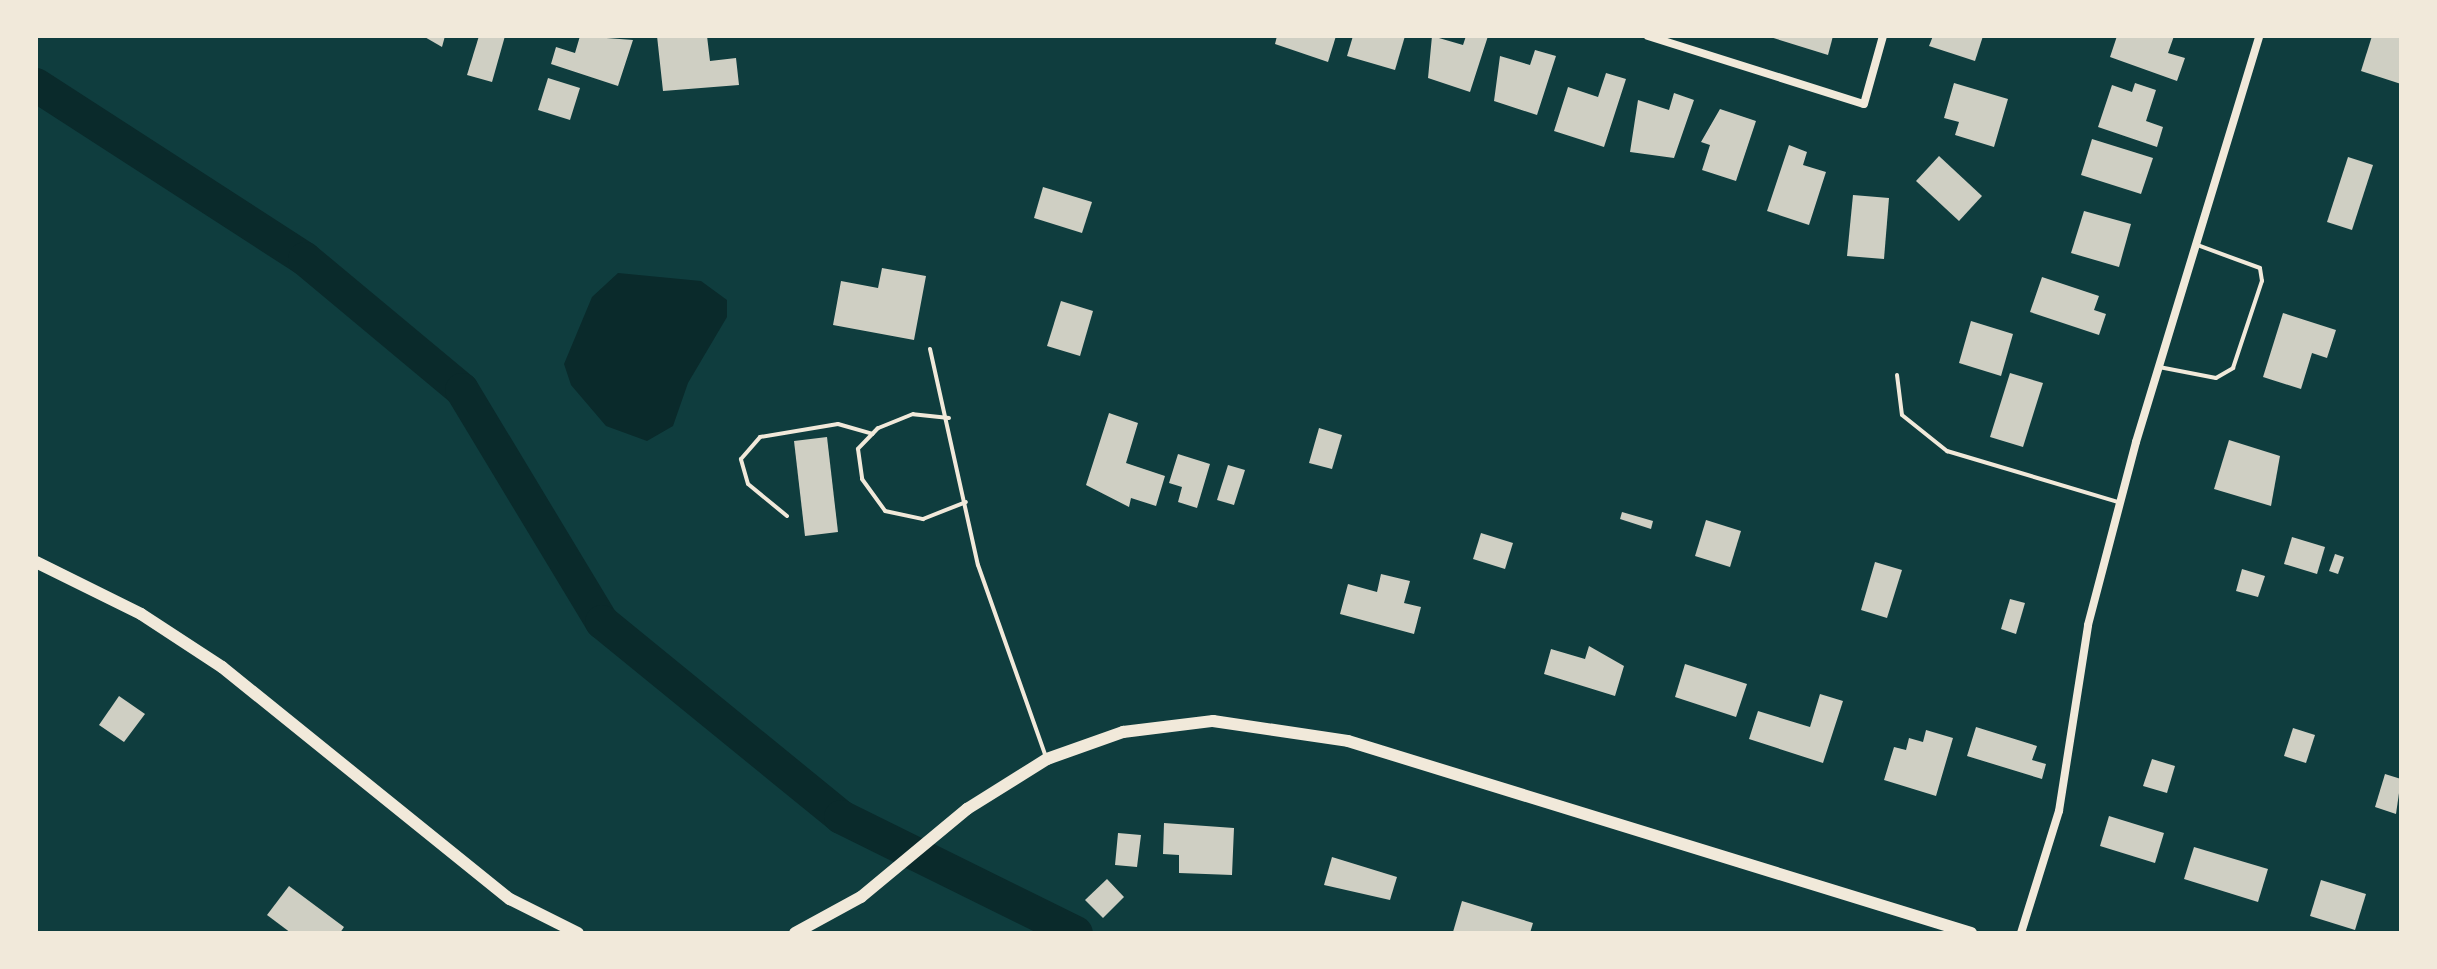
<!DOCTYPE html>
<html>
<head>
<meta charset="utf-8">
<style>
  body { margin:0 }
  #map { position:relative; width:2437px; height:969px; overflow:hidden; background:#0f3d3e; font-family:"Fira Sans",sans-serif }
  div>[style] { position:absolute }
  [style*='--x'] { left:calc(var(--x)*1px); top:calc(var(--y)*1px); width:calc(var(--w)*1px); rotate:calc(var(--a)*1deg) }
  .water>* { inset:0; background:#0a2a2b }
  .river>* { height:34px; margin:-17px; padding:0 17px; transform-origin:17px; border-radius:17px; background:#0a2a2b }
  .building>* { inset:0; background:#cfcfc3 }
  .service>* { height:4px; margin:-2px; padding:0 2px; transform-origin:2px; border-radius:2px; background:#f1e9da }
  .minor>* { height:8px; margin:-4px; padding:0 4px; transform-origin:4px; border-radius:4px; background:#f1e9da }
  .secondary>* { height:12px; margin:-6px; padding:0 6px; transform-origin:6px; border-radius:6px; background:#f1e9da }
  span { translate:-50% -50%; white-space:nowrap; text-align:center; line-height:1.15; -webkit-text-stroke:8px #f1e9da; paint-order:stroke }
  .frame { position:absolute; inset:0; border:38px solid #f1e9da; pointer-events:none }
</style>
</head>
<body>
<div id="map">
  <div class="water">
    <div style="clip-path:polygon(618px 273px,701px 281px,727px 300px,727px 317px,688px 383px,673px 426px,647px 441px,606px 426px,571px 385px,564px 364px,592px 297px)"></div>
  </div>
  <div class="river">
    <div style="--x:36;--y:85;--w:320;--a:32.9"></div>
    <div style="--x:305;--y:259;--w:204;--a:39.8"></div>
    <div style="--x:462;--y:390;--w:271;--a:58.9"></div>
    <div style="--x:602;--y:622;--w:308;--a:39.2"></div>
    <div style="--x:841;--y:817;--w:262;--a:26.3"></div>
  </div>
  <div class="building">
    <div style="clip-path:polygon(423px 36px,445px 36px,442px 47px)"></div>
    <div style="clip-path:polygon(479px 36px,505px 36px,492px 82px,467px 75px)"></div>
    <div style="clip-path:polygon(580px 36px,633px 40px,618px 86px,551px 64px,556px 47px,575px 53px)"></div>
    <div style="clip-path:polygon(657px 36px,707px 36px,710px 61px,736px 58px,739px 85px,663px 91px)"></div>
    <div style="clip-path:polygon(1277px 36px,1336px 36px,1328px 62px,1275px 44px)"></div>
    <div style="clip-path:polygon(1353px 36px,1405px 36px,1395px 70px,1347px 56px)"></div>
    <div style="clip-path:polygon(1432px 36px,1463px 45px,1466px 36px,1488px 36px,1470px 92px,1428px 78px)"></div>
    <div style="clip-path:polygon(1767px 36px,1833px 36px,1828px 55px)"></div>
    <div style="clip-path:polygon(1933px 36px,1983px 36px,1975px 61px,1929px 46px)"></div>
    <div style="clip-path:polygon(2117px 36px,2174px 36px,2168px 53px,2185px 58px,2177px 81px,2110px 57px)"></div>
    <div style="clip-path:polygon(2372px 36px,2401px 36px,2401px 84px,2361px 71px)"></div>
    <div style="clip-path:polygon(1535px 50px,1556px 56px,1537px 115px,1494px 101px,1500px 56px,1530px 65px)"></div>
    <div style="clip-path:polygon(1606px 73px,1626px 79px,1604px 147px,1554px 131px,1568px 87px,1598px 97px)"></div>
    <div style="clip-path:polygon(548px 78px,580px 88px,570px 120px,538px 110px)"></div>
    <div style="clip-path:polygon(1954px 83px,2008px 99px,1994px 147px,1955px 135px,1959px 122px,1944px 118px)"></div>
    <div style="clip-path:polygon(2135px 83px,2156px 90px,2146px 121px,2163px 127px,2157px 147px,2098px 127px,2112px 85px,2132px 92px)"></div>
    <div style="clip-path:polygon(1674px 93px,1694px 100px,1674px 158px,1630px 152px,1638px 100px,1669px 110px)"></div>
    <div style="clip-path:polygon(1720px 109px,1756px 121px,1736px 181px,1702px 170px,1710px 145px,1701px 142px)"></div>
    <div style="clip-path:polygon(2092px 139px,2153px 158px,2141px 194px,2081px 175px)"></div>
    <div style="clip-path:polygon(1789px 145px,1807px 152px,1803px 165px,1826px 172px,1809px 225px,1767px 211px)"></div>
    <div style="clip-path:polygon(1939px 156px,1982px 196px,1959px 221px,1916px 181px)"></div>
    <div style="clip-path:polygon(2348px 157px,2373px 165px,2352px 230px,2327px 222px)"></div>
    <div style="clip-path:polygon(1043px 187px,1092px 202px,1082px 233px,1034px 218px)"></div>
    <div style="clip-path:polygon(1853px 195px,1889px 198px,1884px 259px,1847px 256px)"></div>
    <div style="clip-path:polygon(2084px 211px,2131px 224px,2119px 267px,2071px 253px)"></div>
    <div style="clip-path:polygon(882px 268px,926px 276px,914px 340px,833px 325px,841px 281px,878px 288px)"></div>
    <div style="clip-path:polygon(2042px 277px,2099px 296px,2094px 310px,2106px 314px,2099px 335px,2030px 312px)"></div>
    <div style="clip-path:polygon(1061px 301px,1093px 311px,1080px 356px,1047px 346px)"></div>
    <div style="clip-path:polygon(2283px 313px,2336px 330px,2327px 358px,2312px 353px,2301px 389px,2263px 377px)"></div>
    <div style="clip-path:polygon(1971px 321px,2013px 334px,2001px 376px,1959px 363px)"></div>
    <div style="clip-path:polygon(2010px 373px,2043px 383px,2023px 447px,1990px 437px)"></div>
    <div style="clip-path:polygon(1109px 413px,1138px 423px,1126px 463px,1165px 476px,1156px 506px,1131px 498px,1129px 507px,1086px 485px)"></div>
    <div style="clip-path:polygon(1319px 428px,1342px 435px,1332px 469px,1309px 463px)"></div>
    <div style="clip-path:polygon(827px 437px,838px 532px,805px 536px,794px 441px)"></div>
    <div style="clip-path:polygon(2229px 440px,2280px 456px,2271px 506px,2214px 489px)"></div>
    <div style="clip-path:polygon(1178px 454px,1210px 464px,1197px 508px,1178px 502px,1182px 487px,1169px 483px)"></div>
    <div style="clip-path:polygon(1228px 465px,1245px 470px,1234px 505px,1217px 500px)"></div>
    <div style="clip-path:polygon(1622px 512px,1653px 521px,1651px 529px,1620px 519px)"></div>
    <div style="clip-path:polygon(1706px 520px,1741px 531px,1730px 567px,1695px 556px)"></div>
    <div style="clip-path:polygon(1481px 533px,1513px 543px,1505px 569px,1473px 559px)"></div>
    <div style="clip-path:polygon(2292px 537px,2325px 547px,2317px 574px,2284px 564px)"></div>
    <div style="clip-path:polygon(2335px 554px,2344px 557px,2338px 574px,2329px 571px)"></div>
    <div style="clip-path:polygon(1875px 562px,1902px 570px,1887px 618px,1861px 610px)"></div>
    <div style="clip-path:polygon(2242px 569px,2265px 576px,2258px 597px,2236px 591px)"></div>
    <div style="clip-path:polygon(1381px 574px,1410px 581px,1404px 603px,1421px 607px,1414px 634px,1340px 614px,1348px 584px,1377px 592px)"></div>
    <div style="clip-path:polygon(2010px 599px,2025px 603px,2016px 634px,2001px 629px)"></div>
    <div style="clip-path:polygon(1589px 646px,1624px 666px,1615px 696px,1544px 674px,1551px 649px,1585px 659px)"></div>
    <div style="clip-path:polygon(1685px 664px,1747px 684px,1736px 717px,1675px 697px)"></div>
    <div style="clip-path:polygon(1820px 694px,1843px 701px,1823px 763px,1749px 739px,1758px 711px,1810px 727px)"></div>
    <div style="clip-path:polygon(119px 696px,145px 714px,124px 742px,99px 725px)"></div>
    <div style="clip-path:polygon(1976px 727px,2037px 746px,2032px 760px,2046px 764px,2042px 779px,1967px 756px)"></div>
    <div style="clip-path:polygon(2293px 728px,2315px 735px,2306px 763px,2284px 756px)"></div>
    <div style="clip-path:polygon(1926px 730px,1953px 738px,1936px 796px,1884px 780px,1894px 747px,1906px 750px,1909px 738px,1923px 742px)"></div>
    <div style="clip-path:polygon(2152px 759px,2175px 766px,2167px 793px,2143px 786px)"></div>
    <div style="clip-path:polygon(2385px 774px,2401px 779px,2396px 814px,2375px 807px)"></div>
    <div style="clip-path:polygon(2109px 816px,2164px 833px,2155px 863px,2100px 846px)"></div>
    <div style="clip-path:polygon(1164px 823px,1234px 828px,1232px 875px,1179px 873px,1179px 855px,1163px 854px)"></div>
    <div style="clip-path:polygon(1118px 833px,1141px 835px,1137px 867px,1115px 865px)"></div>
    <div style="clip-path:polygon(2194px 847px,2268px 869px,2258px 902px,2184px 879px)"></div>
    <div style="clip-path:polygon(1332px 857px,1397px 877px,1390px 900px,1324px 885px)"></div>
    <div style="clip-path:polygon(1107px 879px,1124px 897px,1103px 918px,1085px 900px)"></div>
    <div style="clip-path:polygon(2321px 880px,2366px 894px,2355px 930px,2310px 916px)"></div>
    <div style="clip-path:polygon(289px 886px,344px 927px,340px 933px,291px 933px,267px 915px)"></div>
    <div style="clip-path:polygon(1462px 901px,1533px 923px,1530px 933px,1453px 932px)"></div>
  </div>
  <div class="service">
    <div style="--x:930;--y:349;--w:221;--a:77.5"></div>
    <div style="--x:978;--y:565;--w:204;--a:70.5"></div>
    <div style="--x:2159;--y:367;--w:58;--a:10.9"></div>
    <div style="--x:2216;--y:378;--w:20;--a:-30"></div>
    <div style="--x:2233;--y:368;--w:92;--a:-71.6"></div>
    <div style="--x:2262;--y:281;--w:13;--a:-99"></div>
    <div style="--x:2260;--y:268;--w:67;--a:-159.9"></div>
    <div style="--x:1897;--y:375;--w:40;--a:82.9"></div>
    <div style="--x:1902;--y:415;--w:58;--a:38.7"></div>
    <div style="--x:1947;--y:451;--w:178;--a:16.6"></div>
    <div style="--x:949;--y:418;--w:36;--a:-174"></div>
    <div style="--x:913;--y:414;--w:38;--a:158"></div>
    <div style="--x:878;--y:428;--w:29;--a:134"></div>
    <div style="--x:858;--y:449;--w:30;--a:82"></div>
    <div style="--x:862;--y:479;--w:39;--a:54"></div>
    <div style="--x:885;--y:511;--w:39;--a:12"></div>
    <div style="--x:923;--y:519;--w:46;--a:-21.6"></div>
    <div style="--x:787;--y:516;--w:50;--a:-140.6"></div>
    <div style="--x:748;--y:484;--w:26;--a:-106"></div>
    <div style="--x:741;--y:459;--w:29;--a:-49"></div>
    <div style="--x:760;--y:437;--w:79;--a:-9.5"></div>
    <div style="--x:838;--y:424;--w:36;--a:16"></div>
  </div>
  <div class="minor">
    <div style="--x:1648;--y:36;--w:226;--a:17.5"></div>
    <div style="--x:1864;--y:104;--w:71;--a:-74.4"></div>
    <div style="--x:2021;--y:933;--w:128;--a:-72.7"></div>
    <div style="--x:2059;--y:811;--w:188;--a:-81.1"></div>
    <div style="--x:2088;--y:625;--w:189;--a:-75.3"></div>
    <div style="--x:2136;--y:442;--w:424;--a:-73.1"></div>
  </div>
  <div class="secondary">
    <div style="--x:36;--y:562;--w:117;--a:26.3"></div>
    <div style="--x:141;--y:614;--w:97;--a:33.2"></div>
    <div style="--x:222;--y:667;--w:370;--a:38.9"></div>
    <div style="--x:510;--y:899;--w:76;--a:26.6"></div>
    <div style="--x:795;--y:933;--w:75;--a:-28.6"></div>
    <div style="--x:861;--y:897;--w:138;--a:-39.7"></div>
    <div style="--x:967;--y:809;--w:94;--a:-32"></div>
    <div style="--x:1047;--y:759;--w:81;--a:-19.6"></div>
    <div style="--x:1123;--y:732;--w:91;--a:-7"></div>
    <div style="--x:1213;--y:721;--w:136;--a:8.4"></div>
    <div style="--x:1348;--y:741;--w:652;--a:17.13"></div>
  </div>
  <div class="frame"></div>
</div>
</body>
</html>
